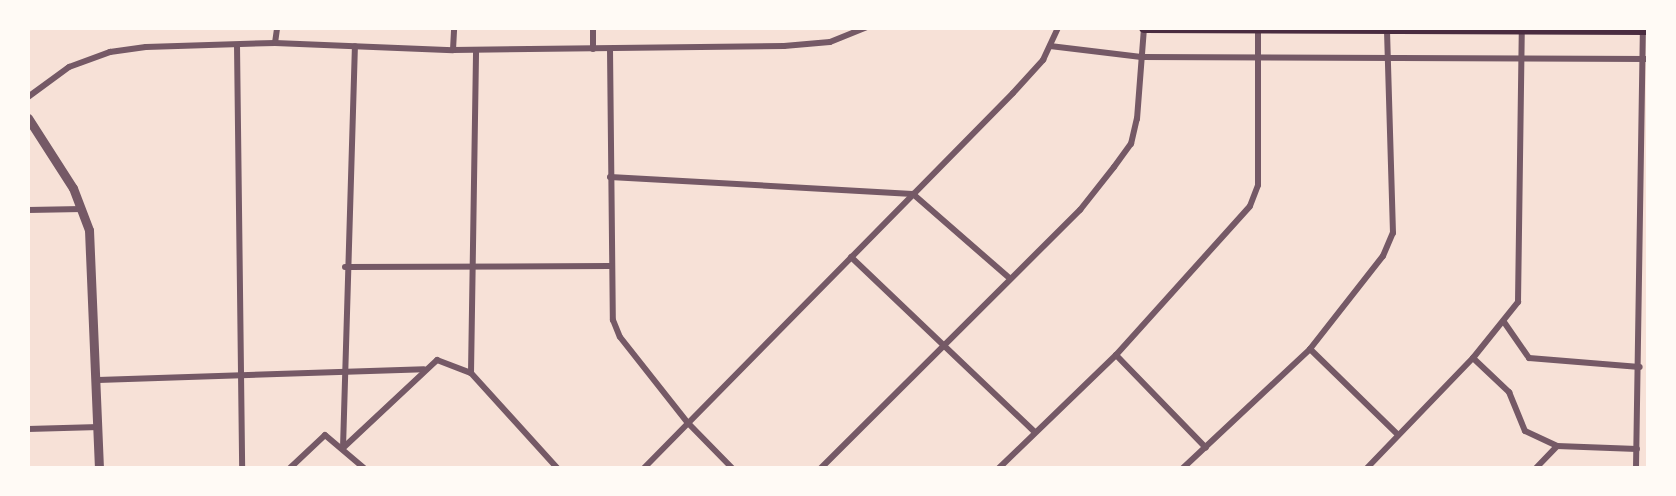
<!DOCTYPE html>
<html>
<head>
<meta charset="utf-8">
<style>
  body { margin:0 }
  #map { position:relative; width:1676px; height:496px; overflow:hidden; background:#f7e1d7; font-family:Mulish,sans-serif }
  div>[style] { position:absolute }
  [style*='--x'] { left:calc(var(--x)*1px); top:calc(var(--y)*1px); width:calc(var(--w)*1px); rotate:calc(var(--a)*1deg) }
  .minor>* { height:6px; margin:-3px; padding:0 3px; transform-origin:3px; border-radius:3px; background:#755966 }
  .tertiary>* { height:9px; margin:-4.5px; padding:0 4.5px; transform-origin:4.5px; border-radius:4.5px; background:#755966 }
  .secondary>* { height:10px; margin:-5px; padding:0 5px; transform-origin:5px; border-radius:5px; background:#4a2c40 }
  span { translate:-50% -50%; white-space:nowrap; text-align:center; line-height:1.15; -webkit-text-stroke:5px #fffaf5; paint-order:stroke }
  .frame { position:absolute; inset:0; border:30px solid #fffaf5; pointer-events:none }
</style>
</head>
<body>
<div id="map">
  <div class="minor">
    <div style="--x:593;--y:28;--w:21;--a:90"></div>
    <div style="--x:275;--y:43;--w:15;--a:-82"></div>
    <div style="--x:237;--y:45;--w:423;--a:89.3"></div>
    <div style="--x:1050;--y:46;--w:92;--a:6.9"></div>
    <div style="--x:1141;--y:57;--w:507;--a:0.23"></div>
    <div style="--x:610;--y:49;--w:271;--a:89.4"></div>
    <div style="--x:613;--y:320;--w:18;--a:68"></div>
    <div style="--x:620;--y:337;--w:110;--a:51.7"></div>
    <div style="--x:688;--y:423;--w:63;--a:45.6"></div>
    <div style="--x:453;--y:50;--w:22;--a:-87"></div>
    <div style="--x:28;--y:97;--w:51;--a:-36.2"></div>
    <div style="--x:69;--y:67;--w:44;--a:-20.1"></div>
    <div style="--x:110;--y:52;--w:36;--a:-8"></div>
    <div style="--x:146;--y:47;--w:129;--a:-1.8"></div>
    <div style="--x:275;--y:43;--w:178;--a:2.3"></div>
    <div style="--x:453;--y:50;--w:331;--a:-0.7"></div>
    <div style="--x:784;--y:46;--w:46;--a:-5"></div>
    <div style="--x:830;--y:42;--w:38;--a:-22"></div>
    <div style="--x:610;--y:177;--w:303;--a:3.2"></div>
    <div style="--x:913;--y:194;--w:126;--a:41.1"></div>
    <div style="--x:28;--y:210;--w:54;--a:-1.1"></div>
    <div style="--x:851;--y:257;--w:253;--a:43.6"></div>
    <div style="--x:345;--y:267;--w:265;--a:-0.2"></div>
    <div style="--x:1504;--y:322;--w:44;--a:55.2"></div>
    <div style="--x:1529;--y:358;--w:111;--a:4.6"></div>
    <div style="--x:1310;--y:349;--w:122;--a:44.3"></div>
    <div style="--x:1116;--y:355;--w:129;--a:45.9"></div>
    <div style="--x:1473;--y:358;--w:50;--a:43.4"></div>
    <div style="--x:1509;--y:392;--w:42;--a:67.7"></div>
    <div style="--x:1525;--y:431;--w:35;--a:25"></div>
    <div style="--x:471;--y:373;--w:323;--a:-89.1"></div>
    <div style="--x:98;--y:380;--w:326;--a:-1.9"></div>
    <div style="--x:28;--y:429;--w:71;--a:-1.6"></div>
    <div style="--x:343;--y:448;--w:402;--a:-88.3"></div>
    <div style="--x:343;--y:448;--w:129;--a:-43.1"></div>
    <div style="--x:437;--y:360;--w:36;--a:21"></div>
    <div style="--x:471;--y:373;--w:128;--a:47.8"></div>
    <div style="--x:290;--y:468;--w:48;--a:-43.3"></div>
    <div style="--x:325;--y:435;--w:51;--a:40.2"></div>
    <div style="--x:644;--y:468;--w:526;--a:-45.46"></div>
    <div style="--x:1013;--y:93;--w:45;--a:-47.7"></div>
    <div style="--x:1043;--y:60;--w:35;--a:-65"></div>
    <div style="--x:821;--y:468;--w:366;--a:-44.9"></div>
    <div style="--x:1080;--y:210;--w:55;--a:-51.7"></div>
    <div style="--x:1114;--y:167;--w:29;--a:-54"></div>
    <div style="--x:1131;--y:144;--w:26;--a:-77"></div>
    <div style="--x:1137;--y:119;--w:91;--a:-85.6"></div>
    <div style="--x:999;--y:468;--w:163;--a:-44"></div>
    <div style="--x:1116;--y:355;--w:200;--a:-48"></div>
    <div style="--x:1250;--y:206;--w:22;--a:-69"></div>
    <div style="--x:1258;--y:185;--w:155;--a:-90"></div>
    <div style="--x:1183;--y:468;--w:174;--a:-43.1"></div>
    <div style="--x:1310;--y:349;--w:118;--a:-51.9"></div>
    <div style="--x:1383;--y:256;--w:25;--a:-67"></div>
    <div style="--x:1393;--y:233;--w:202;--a:-91.7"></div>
    <div style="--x:1367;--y:468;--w:153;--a:-46.1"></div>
    <div style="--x:1473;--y:358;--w:72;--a:-51.2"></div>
    <div style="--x:1518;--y:302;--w:272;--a:-89.2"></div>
    <div style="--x:1536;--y:468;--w:30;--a:-46"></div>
    <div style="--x:1557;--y:446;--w:80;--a:2.1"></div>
    <div style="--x:1636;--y:468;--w:438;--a:-89.1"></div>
  </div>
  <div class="tertiary">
    <div style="--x:28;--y:118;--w:83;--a:57.3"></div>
    <div style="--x:73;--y:188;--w:45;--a:69.1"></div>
    <div style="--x:89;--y:230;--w:238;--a:87.6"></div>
  </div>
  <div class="secondary">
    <div style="--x:1144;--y:28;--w:504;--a:0.23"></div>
  </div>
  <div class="frame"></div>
</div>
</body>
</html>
